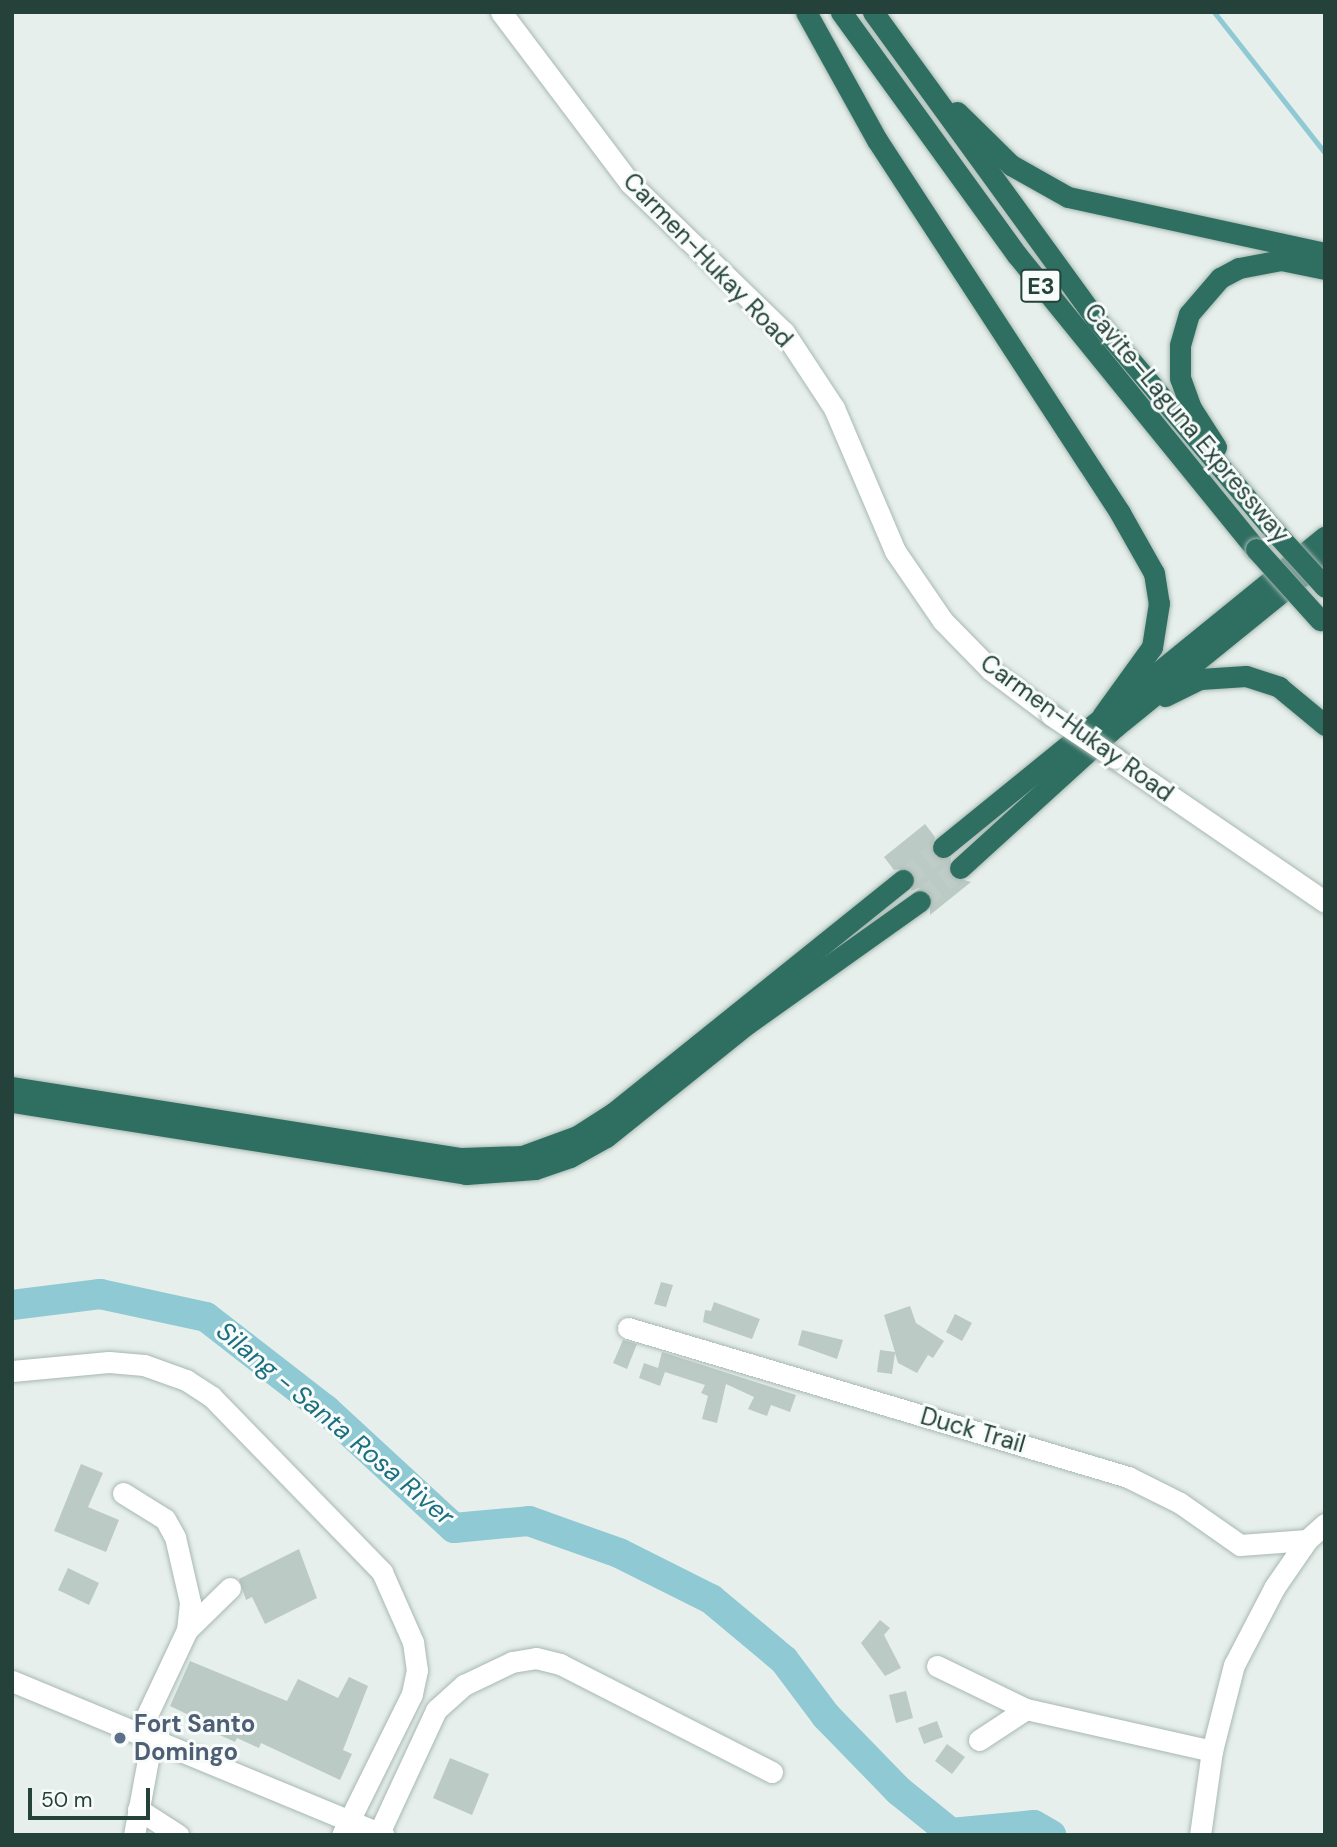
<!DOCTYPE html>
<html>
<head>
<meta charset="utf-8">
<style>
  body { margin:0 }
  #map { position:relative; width:1337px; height:1847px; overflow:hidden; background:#e6efeb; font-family:"DM Sans",sans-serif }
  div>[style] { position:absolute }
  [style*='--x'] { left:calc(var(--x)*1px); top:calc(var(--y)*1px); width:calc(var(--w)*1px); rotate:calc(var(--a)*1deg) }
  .stream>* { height:5px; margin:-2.5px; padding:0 2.5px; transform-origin:2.5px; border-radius:2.5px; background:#8ec9d4 }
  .river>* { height:30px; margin:-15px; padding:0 15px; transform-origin:15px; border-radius:15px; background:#8ec9d4 }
  .building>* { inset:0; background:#bbcac4 }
  .highway-tunnel>* { height:21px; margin-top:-10.5px; transform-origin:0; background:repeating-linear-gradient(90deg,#bfccc8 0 21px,transparent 0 31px) }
  .roads { filter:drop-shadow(0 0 2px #a8b8b2) drop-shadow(0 0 2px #a8b8b2) }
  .minor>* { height:21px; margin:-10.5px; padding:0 10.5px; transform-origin:10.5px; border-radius:10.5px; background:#fff }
  .highway>* { height:21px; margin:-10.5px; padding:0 10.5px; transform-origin:10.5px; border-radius:10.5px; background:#2f6f62 }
  .bridges { filter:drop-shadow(0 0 2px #a8b8b2) drop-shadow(0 0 2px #a8b8b2) }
  .minor-bridge>* { height:21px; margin:-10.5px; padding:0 10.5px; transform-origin:10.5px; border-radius:10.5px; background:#fff }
  .highway-bridge>* { height:21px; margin:-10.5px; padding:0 10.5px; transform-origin:10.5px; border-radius:10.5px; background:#2f6f62 }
  .dots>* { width:19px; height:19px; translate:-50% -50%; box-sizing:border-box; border:4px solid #f7fbf9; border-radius:50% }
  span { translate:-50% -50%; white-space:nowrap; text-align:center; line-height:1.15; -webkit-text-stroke:6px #f7fbf9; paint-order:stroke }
  .shield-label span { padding:2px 5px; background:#f7fbf9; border:2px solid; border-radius:5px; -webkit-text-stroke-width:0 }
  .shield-label { font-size:23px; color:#24423a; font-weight:700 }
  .street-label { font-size:24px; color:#24423a }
  .service-label { font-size:24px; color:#4e5e75; font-weight:700 }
  .left { translate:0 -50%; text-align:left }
  .water-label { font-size:26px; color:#1c6f80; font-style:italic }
  .frame { position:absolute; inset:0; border:14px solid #24423a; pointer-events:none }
  .scale { position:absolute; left:28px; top:1788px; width:122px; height:32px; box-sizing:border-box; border:4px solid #24423a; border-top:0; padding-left:9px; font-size:21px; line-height:24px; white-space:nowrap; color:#24423a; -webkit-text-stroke:5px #f7fbf9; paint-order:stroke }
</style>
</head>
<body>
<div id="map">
  <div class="stream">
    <div style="--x:1214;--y:12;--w:179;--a:51.8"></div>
  </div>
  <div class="river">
    <div style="--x:12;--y:1305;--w:89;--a:-7.1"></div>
    <div style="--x:100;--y:1294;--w:108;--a:12.2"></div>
    <div style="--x:206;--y:1317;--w:152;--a:37.8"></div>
    <div style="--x:326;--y:1410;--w:174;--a:42.7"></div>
    <div style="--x:454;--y:1528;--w:75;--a:-5.3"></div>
    <div style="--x:529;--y:1521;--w:96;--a:19.6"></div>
    <div style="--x:619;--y:1553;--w:103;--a:26.6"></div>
    <div style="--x:711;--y:1599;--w:95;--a:39.9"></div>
    <div style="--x:784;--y:1660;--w:70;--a:53.1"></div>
    <div style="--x:826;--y:1716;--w:105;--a:45.8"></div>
    <div style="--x:899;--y:1791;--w:67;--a:38.9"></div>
    <div style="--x:951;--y:1833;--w:83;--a:-5.5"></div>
    <div style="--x:1034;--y:1825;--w:20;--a:30"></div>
  </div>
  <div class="building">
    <div style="clip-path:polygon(925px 824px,935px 837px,932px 855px,939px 859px,951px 857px,950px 876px,971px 882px,930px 915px,930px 893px,919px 888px,911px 891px,914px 872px,907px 868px,894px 870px,884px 857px)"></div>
    <div style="clip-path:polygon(661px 1282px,673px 1285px,666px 1307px,654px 1304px)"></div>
    <div style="clip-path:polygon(714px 1302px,760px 1319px,752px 1339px,703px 1322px,705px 1310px,711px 1311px)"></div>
    <div style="clip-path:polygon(910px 1306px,916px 1323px,944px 1341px,933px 1358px,928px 1355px,917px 1373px,898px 1363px,895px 1353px,892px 1374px,877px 1372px,880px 1350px,895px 1352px,884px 1315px)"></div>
    <div style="clip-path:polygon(955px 1314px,972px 1323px,962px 1341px,946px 1332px)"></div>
    <div style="clip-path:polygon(802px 1330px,843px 1340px,837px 1359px,798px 1345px)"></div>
    <div style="clip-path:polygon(623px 1340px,637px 1344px,627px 1369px,613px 1363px)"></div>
    <div style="clip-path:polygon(662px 1352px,796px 1395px,790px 1412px,771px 1405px,767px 1416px,748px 1409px,754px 1397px,726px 1384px,717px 1423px,702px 1419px,708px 1396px,701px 1393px,705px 1385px,665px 1372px,660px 1386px,639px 1378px,644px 1363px,658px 1368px)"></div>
    <div style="clip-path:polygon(81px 1464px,103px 1473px,88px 1507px,119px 1520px,106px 1552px,54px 1531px)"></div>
    <div style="clip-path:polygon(299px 1549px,317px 1598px,265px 1624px,252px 1597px,246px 1600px,239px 1579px)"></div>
    <div style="clip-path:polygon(68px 1568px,99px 1583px,89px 1605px,58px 1590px)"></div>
    <div style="clip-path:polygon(880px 1620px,890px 1628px,884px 1635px,901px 1668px,885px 1676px,861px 1643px)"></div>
    <div style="clip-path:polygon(190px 1661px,287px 1701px,298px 1679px,338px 1698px,349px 1677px,368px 1686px,343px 1750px,352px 1754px,340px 1780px,261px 1743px,259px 1748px,237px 1738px,235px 1742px,189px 1721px,191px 1716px,170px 1706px)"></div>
    <div style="clip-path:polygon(906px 1691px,913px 1718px,896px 1723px,889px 1695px)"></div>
    <div style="clip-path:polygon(937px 1721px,943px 1737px,924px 1744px,918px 1728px)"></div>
    <div style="clip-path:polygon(947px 1744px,965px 1757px,952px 1774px,935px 1761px)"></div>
    <div style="clip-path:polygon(450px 1758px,489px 1774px,472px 1815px,433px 1798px)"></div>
  </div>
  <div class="highway-tunnel">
    <div style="--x:903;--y:880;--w:52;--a:-39.5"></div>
    <div style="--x:920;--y:901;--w:52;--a:-39.5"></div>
  </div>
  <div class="roads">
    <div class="minor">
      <div style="--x:501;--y:12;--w:214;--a:53"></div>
      <div style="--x:630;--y:183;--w:214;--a:44.1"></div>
      <div style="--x:784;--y:332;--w:91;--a:56.7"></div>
      <div style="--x:834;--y:408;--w:155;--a:66.9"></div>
      <div style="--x:895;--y:551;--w:85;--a:55.6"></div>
      <div style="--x:943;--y:621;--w:69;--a:45.6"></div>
      <div style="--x:991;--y:670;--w:75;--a:36.9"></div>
      <div style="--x:1115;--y:758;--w:255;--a:34.4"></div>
      <div style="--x:628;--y:1328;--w:522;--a:16.59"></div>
      <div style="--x:1128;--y:1477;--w:58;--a:26.6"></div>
      <div style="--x:1180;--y:1503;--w:73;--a:35"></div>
      <div style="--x:1240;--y:1545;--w:67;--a:-4.3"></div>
      <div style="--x:12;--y:1371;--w:97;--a:-5.3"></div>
      <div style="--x:109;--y:1362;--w:35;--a:5"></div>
      <div style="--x:144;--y:1365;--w:45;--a:19.7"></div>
      <div style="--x:186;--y:1380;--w:31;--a:33"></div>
      <div style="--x:212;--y:1397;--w:244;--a:45.8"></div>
      <div style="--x:382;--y:1572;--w:77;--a:66.1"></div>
      <div style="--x:413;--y:1642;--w:28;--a:82"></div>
      <div style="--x:417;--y:1670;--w:25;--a:102"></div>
      <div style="--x:412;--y:1694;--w:157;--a:116.4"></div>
      <div style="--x:123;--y:1493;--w:49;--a:31.8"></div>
      <div style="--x:165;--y:1519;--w:21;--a:61"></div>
      <div style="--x:175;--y:1537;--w:67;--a:77"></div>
      <div style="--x:190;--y:1602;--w:28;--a:96"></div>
      <div style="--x:187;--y:1630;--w:113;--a:115.2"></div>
      <div style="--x:187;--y:1630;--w:60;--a:-44.3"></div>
      <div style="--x:937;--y:1666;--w:99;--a:25.8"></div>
      <div style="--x:12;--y:1681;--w:402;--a:22.5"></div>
      <div style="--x:979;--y:1740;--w:56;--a:-33.4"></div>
      <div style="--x:1026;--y:1709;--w:191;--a:12.7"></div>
      <div style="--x:138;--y:1809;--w:48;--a:33"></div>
      <div style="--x:379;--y:1833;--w:136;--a:-65.1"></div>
      <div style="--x:436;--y:1710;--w:38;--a:-42"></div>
      <div style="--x:464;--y:1685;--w:53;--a:-25.6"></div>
      <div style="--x:512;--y:1662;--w:24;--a:-9"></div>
      <div style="--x:536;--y:1658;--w:25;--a:14"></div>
      <div style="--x:560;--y:1664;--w:238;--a:27"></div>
      <div style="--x:134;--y:1835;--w:99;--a:-79.5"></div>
      <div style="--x:1200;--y:1835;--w:85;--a:-81.9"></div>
      <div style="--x:1212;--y:1751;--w:89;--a:-75.7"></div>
      <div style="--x:1234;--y:1665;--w:87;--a:-62.5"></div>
      <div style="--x:1274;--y:1588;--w:58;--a:-55.5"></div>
      <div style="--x:1307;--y:1540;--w:24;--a:-42"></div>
    </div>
    <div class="highway">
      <div style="--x:806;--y:12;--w:146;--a:61"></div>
      <div style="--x:877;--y:140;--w:445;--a:56.9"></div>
      <div style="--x:1120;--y:513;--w:69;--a:60.5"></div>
      <div style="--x:1154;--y:573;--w:30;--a:81"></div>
      <div style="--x:1159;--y:603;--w:45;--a:99"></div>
      <div style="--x:1152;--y:647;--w:85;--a:125.9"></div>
      <div style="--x:841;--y:12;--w:300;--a:54.1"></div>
      <div style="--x:1017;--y:255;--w:379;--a:50.9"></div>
      <div style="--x:873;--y:12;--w:378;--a:54"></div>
      <div style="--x:1095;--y:318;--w:280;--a:49.9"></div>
      <div style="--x:957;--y:112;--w:76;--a:44.5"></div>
      <div style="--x:1011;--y:165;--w:65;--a:29.3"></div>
      <div style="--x:1068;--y:197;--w:263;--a:12.3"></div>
      <div style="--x:1216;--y:447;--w:46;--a:-122.7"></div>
      <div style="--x:1191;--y:408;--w:32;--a:-110"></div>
      <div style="--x:1180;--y:378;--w:33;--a:-90"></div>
      <div style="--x:1180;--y:345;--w:32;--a:-74"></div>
      <div style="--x:1189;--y:314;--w:48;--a:-49.3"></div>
      <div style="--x:1220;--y:278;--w:21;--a:-28"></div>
      <div style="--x:1239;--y:268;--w:43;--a:-10.8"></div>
      <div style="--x:1281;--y:260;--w:45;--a:11.6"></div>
      <div style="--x:1165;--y:696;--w:39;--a:-26"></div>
      <div style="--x:1200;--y:679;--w:46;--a:-3.7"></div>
      <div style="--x:1246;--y:676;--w:35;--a:18"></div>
      <div style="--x:1279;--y:687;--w:60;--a:39.6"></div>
      <div style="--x:943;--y:847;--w:492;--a:-39.1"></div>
      <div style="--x:960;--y:868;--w:210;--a:-42.3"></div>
      <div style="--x:1115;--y:727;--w:270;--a:-39"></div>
      <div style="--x:12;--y:1087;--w:456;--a:9"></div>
      <div style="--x:462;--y:1158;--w:60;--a:-1.9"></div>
      <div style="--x:522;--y:1156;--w:59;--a:-20"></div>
      <div style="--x:577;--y:1136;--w:43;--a:-32.6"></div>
      <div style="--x:613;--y:1113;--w:372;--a:-38.8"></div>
      <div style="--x:12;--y:1102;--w:460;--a:9"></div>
      <div style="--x:466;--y:1174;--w:69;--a:-4.1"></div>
      <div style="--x:535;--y:1169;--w:37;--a:-19"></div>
      <div style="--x:570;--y:1157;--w:41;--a:-29.1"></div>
      <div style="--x:606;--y:1137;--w:181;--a:-38.7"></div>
      <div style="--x:747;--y:1024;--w:212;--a:-35.4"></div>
    </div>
  </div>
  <div class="bridges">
    <div class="minor-bridge">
      <div style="--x:1051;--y:715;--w:77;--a:33.9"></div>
    </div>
    <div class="highway-bridge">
      <div style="--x:1275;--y:532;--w:74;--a:47.7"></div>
      <div style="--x:1256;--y:549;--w:96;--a:48"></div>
    </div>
  </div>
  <div class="dots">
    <div style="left:120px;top:1738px;background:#5c6f8a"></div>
  </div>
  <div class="shield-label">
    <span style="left:1041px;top:286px">E3</span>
  </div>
  <div class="street-label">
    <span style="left:708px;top:260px;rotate:46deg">Carmen-Hukay Road</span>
    <span style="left:1187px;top:423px;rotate:50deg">Cavite–Laguna Expressway</span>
    <span style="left:1077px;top:728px;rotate:36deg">Carmen-Hukay Road</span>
    <span style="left:973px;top:1430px;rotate:16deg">Duck Trail</span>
  </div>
  <div class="service-label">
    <span class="left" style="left:134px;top:1738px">Fort Santo<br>Domingo</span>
  </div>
  <div class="water-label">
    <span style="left:335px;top:1424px;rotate:40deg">Silang - Santa Rosa River</span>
  </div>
  <div class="frame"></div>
  <div class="scale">50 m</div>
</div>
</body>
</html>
